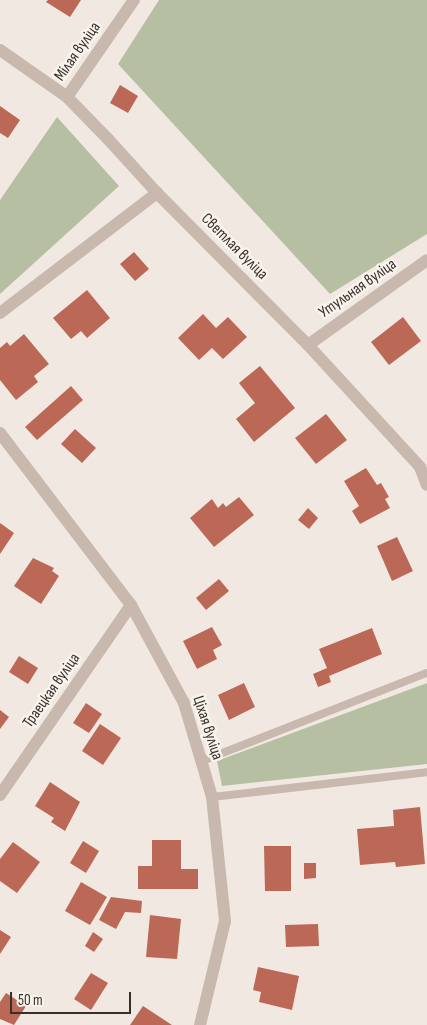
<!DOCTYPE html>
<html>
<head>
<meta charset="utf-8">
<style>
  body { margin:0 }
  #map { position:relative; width:427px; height:1025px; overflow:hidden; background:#f1e9e1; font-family:"Sofia Sans Condensed",sans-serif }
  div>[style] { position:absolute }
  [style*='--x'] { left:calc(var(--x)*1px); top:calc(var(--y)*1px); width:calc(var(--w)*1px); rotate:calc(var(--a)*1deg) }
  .green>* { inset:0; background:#b7bfa2 }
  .building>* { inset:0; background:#bb6856 }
  .lane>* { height:8px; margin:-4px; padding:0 4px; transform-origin:4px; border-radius:4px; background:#c9b8ae }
  .street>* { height:12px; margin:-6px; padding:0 6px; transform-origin:6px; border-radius:6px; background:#c9b8ae }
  span { translate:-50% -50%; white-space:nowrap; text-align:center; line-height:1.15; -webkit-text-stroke:5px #f9f3ed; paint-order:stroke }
  .street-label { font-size:16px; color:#382f2b }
  .scale { position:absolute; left:10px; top:992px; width:121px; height:22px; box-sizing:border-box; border:2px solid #382f2b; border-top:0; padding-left:6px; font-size:15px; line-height:18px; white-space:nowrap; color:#382f2b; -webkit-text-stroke:4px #f9f3ed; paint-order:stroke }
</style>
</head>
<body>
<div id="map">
  <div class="green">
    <div style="clip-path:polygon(159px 0,427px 0,427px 234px,330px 294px,118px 64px)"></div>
    <div style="clip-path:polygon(57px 117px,119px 186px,0 294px,0 200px)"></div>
    <div style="clip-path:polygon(427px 683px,427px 764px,222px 786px,217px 761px)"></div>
  </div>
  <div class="building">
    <div style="clip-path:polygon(48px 0,81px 0,70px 17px,46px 2px)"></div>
    <div style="clip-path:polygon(120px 85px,138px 96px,128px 113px,110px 103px)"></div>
    <div style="clip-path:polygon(0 106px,20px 120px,8px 138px,0 133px)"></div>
    <div style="clip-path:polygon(134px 252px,149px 269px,135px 281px,120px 264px)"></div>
    <div style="clip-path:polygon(87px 290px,110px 318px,87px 338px,81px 331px,71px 339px,53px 318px)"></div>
    <div style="clip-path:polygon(203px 314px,216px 328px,228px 317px,247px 337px,223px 359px,212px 348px,199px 360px,178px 338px)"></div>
    <div style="clip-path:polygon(403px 317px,421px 341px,389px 365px,371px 342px)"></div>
    <div style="clip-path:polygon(24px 334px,49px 364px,34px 376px,38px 382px,16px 400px,0 380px,0 348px,7px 342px,10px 346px)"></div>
    <div style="clip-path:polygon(260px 366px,295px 408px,254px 442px,236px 419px,255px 403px,239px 383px)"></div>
    <div style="clip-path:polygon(71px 386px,83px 400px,37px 440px,25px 427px)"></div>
    <div style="clip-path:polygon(326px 414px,347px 440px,316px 464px,295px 438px)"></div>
    <div style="clip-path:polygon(75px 429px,96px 448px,82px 463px,61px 444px)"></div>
    <div style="clip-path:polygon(366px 468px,377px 485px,381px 483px,389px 497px,385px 499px,390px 508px,360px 524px,352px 511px,359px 506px,344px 481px)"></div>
    <div style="clip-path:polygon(239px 497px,254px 515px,214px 547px,190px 518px,212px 499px,218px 508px,223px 503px,226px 507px)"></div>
    <div style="clip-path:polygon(308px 508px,318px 518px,309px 529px,298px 520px)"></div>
    <div style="clip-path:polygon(0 523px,14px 533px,0 554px)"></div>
    <div style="clip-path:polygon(397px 537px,413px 571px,392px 581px,377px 546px)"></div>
    <div style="clip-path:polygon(33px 558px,54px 568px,52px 571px,59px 576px,41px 604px,14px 586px)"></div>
    <div style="clip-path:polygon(219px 579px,229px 591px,206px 610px,196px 598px)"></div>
    <div style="clip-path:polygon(212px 627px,222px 645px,213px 650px,217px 659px,197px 669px,183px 641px)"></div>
    <div style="clip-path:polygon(372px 628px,382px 654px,329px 676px,331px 682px,318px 687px,313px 674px,327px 668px,319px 649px)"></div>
    <div style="clip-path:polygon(19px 656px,38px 668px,28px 684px,9px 672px)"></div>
    <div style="clip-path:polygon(244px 683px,255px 707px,229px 720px,218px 695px)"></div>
    <div style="clip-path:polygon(86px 703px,102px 714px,89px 733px,73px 723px)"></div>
    <div style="clip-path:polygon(0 710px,9px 717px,0 729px)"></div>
    <div style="clip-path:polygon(100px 724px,121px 738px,103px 765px,82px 751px)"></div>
    <div style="clip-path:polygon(50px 782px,80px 802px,65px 831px,51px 822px,54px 818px,35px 806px)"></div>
    <div style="clip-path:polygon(420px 807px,425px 864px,396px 867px,395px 862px,360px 865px,357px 829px,394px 826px,393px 810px)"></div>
    <div style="clip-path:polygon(152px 840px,181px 840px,181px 869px,198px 869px,198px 889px,138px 889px,138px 866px,152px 866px)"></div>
    <div style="clip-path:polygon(83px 841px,99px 851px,86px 873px,70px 863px)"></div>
    <div style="clip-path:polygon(13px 842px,40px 862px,17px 893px,0 881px,0 859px)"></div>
    <div style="clip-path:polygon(264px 846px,291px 846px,291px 891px,265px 891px)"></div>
    <div style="clip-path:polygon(304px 863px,316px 863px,316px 878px,304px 879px)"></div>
    <div style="clip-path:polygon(81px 882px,107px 897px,90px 925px,65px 911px)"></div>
    <div style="clip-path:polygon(111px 897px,142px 901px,141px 913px,125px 912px,116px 929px,99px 920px)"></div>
    <div style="clip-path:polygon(150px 915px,181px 919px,177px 959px,146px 957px)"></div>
    <div style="clip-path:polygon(318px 924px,319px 946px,286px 947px,285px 925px)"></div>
    <div style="clip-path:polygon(0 930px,11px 937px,0 954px)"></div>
    <div style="clip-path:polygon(93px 932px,103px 939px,94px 952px,85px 946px)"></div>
    <div style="clip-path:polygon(258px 967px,299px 976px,292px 1010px,259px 1002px,261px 992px,253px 990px)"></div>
    <div style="clip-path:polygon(91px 973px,108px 983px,91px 1010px,74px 999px)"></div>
    <div style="clip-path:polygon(6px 993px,26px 1006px,14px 1025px,0 1019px,0 1002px)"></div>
    <div style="clip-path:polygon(143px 1006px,172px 1025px,130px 1025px)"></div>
  </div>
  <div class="lane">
    <div style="--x:202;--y:761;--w:242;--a:-21.4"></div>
    <div style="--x:212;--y:797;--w:216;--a:-6.6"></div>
  </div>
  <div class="street">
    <div style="--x:0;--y:50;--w:82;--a:35"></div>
    <div style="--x:67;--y:97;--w:59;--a:45.7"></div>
    <div style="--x:108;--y:139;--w:73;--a:47.8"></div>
    <div style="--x:157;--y:193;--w:214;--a:45.2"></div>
    <div style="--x:308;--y:345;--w:166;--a:47.4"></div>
    <div style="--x:420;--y:467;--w:19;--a:69"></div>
    <div style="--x:67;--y:97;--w:118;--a:-55.4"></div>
    <div style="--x:0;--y:313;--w:198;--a:-37.4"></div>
    <div style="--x:308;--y:345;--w:146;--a:-35.5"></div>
    <div style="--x:0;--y:433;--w:216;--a:52.7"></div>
    <div style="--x:131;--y:605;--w:111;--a:61.6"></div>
    <div style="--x:184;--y:703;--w:98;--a:73.4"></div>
    <div style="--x:212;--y:797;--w:125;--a:84"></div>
    <div style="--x:225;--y:921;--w:107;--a:103.5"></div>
    <div style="--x:0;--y:795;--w:231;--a:-55.4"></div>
  </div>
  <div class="street-label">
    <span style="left:78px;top:52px;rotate:-55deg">Мілая вуліца</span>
    <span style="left:234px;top:247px;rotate:45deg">Светлая вуліца</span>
    <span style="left:358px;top:289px;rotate:-35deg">Утульная вуліца</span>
    <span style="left:52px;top:691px;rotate:-55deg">Траецкая вуліца</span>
    <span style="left:207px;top:728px;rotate:72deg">Ціхая вуліца</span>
  </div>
  <div class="scale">50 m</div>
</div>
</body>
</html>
